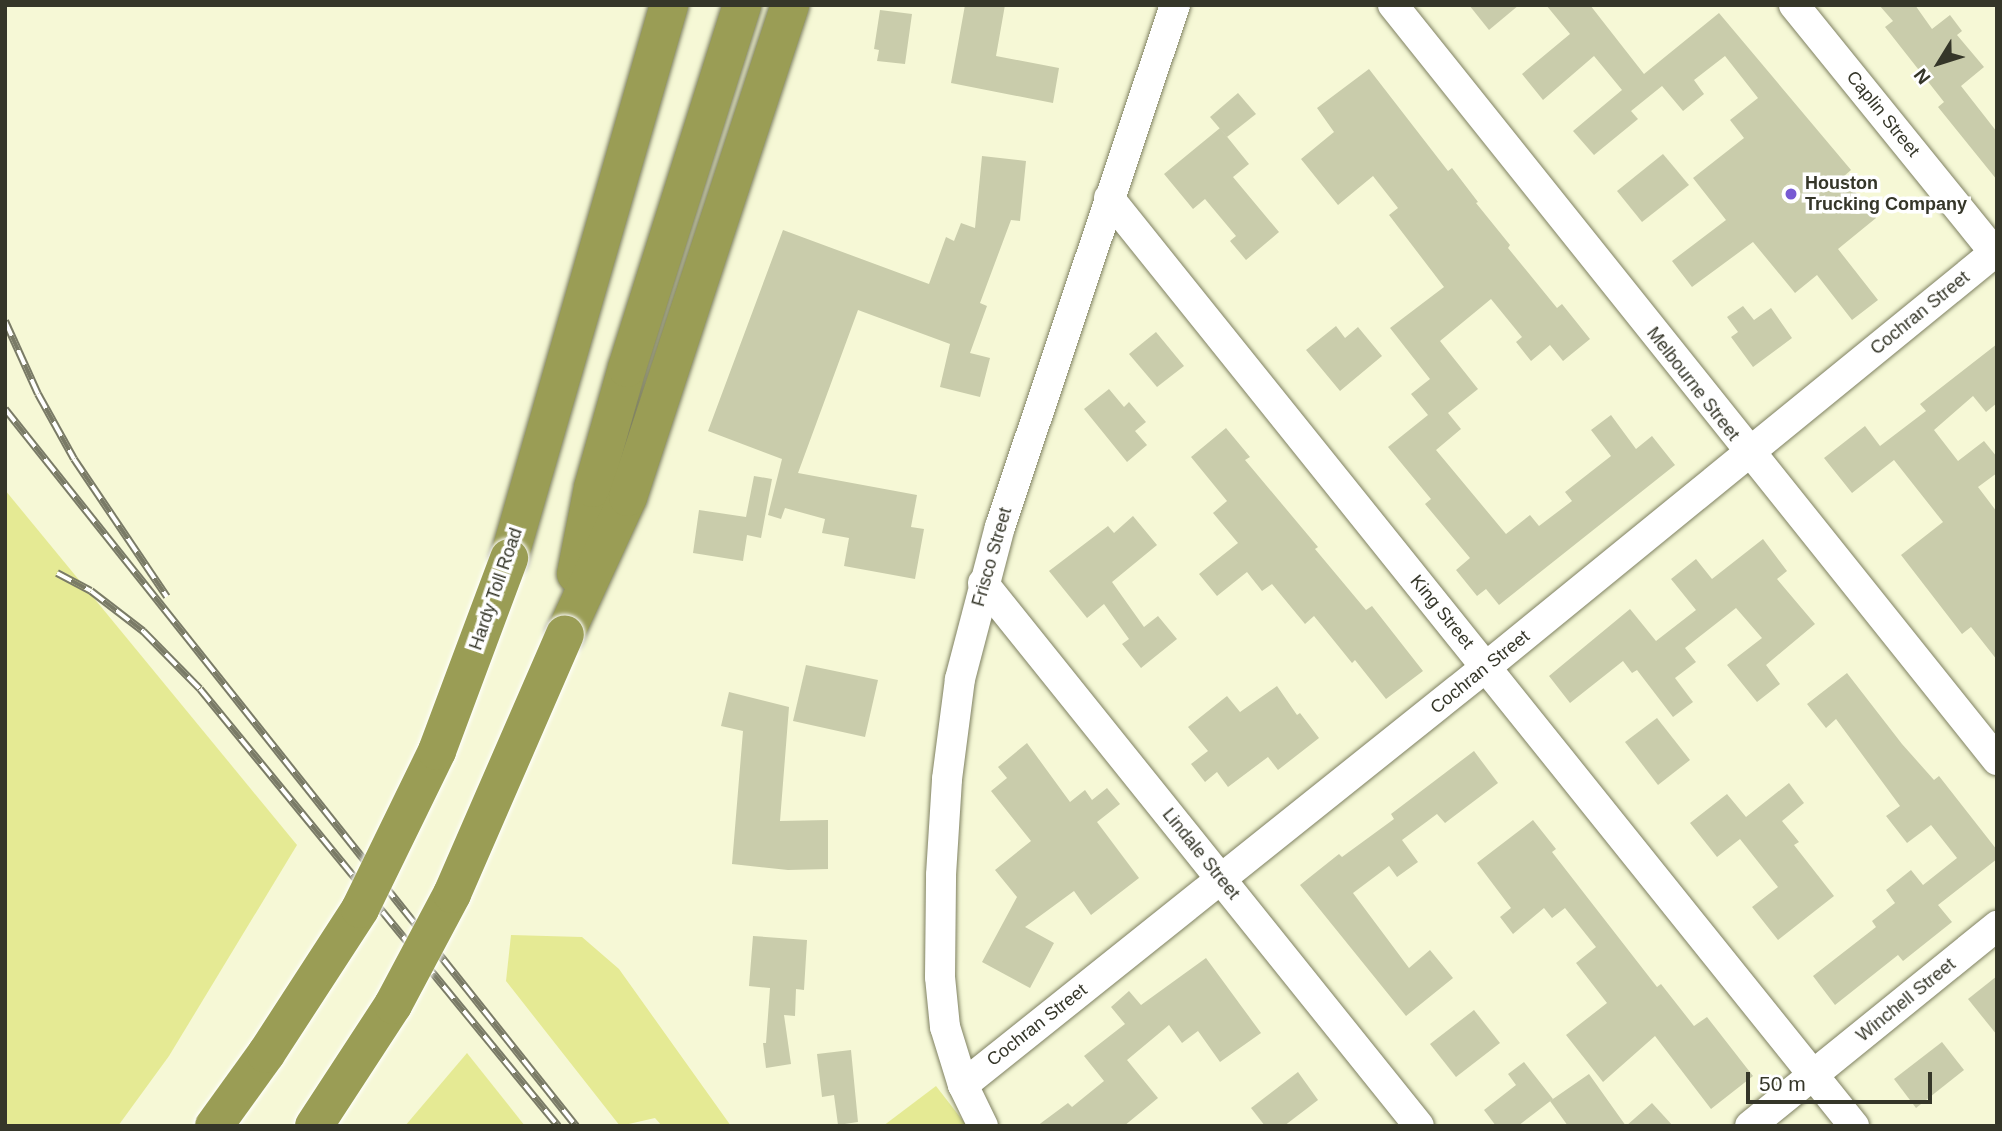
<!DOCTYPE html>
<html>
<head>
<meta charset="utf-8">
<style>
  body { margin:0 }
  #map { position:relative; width:2002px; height:1131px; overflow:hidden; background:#f6f8d6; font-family:Helvetica,sans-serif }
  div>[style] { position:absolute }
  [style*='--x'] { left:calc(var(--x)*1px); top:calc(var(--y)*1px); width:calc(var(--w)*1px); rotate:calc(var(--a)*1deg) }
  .green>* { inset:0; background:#e5ea94 }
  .building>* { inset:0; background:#c9ccab }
  .roads { filter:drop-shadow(0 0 2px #7f8162) drop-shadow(0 0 2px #7f8162) }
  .minor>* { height:30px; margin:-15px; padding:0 15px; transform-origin:15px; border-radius:15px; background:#fff }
  .motorway>* { height:38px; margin:-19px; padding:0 19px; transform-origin:19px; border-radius:19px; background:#9a9d55 }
  .rail>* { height:8px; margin-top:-4px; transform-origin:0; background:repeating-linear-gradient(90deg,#fff 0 16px,#7a7b67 0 32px); box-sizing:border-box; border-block:2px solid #7a7b67 }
  .bridges { filter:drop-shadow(0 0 2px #fff) drop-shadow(0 0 2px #fff) }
  .motorway-bridge>* { height:38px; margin:-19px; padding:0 19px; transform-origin:19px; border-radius:19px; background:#9a9d55 }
  .dots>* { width:19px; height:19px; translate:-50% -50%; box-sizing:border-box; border:4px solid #fff; border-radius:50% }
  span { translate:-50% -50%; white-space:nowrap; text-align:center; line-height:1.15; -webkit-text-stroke:7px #fff; paint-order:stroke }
  .street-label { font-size:18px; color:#353629 }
  .poi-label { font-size:18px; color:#353629; font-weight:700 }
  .left { translate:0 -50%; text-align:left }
  .frame { position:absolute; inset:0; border:7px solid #353629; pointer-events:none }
  .north { position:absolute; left:1904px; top:28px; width:70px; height:70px; -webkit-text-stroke:5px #fff; paint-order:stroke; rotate:232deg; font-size:19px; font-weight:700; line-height:28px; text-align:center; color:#353629 }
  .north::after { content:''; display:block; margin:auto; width:24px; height:32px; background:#353629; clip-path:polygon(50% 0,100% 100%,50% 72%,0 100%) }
  .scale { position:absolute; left:1746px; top:1072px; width:186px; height:32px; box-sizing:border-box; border:4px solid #353629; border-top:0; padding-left:9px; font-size:21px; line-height:24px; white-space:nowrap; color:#353629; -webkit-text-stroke:5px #fff; paint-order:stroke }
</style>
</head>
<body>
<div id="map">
  <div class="green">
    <div style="clip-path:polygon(5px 490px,297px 845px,169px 1056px,118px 1126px,5px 1126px)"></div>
    <div style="clip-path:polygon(511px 935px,582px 937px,619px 969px,731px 1126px,662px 1126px,655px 1118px,620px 1126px,506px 981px)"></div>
    <div style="clip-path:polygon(467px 1053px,525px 1126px,405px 1126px)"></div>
    <div style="clip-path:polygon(936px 1086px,967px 1126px,883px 1126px)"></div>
  </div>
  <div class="building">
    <div style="clip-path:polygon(965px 5px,1005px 5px,996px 56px,1059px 68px,1053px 103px,951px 83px)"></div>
    <div style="clip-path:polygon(1469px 5px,1519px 5px,1489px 30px)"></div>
    <div style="clip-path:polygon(1546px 5px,1590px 5px,1644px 74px,1719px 13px,1851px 170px,1843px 177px,1876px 218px,1838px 249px,1878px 300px,1852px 320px,1817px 275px,1795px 293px,1753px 242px,1692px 287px,1672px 261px,1726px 220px,1693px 178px,1744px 138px,1730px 120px,1758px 98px,1725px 56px,1694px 80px,1704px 94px,1683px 111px,1662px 86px,1631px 111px,1638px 119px,1594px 155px,1573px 131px,1622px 90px,1594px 56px,1543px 100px,1522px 74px,1570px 34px)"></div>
    <div style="clip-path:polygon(1879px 5px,1915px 5px,1932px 29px,1950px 15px,1962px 31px,1957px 35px,1984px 67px,1961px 86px,1997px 132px,1997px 180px,1938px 107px,1944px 102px,1885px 27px,1893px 21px)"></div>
    <div style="clip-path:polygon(880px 10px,912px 14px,905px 64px,877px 61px,879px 50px,874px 49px)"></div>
    <div style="clip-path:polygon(1369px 69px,1448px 171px,1452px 168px,1478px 202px,1476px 203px,1510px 245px,1508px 248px,1557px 308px,1562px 304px,1590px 339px,1563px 361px,1550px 345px,1531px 361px,1516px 342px,1522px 337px,1491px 299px,1440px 341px,1478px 389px,1448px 413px,1461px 429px,1436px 450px,1506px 534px,1530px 515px,1539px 526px,1572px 501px,1565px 492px,1611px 456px,1591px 430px,1611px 415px,1636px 449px,1652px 436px,1675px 465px,1499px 605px,1486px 589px,1477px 596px,1456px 570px,1470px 558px,1425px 504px,1431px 499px,1388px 447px,1428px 415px,1411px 394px,1430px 379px,1390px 328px,1444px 287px,1389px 215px,1398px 208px,1373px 176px,1338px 205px,1301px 159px,1334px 132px,1317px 108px)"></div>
    <div style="clip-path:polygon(1238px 93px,1256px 114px,1227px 137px,1210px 117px)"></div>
    <div style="clip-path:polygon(1220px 128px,1249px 164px,1233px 177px,1279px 232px,1246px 260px,1230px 241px,1236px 236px,1205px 199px,1193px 209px,1164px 174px)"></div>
    <div style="clip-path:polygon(1663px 154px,1689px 185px,1642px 222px,1617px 191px)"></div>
    <div style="clip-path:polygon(982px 156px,1026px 161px,1020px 221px,1011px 220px,980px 303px,987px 306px,970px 353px,990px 358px,980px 397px,940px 387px,950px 344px,858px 310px,798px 473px,917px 495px,911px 527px,924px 529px,915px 579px,844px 566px,849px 538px,822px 533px,825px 519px,785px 508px,781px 519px,768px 515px,782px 459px,708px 431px,783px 230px,929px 284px,946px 237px,954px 241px,961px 223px,975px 228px)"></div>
    <div style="clip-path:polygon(1743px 306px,1754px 320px,1771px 308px,1792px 338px,1753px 367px,1731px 337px,1738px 332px,1727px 317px)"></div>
    <div style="clip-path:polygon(1336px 326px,1345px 338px,1358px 327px,1382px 356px,1340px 391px,1306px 350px)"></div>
    <div style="clip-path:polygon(1156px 332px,1184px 366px,1157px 387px,1129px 354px)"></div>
    <div style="clip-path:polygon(1997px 344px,1997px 403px,1986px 412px,1973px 396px,1934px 430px,1958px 461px,1984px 441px,1997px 457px,1997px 473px,1978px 487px,1997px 512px,1997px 660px,1971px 627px,1962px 634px,1901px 555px,1943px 522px,1894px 460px,1852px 493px,1824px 458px,1865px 426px,1880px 446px,1926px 411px,1920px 404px)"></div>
    <div style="clip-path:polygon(1109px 389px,1124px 407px,1129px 402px,1146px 422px,1135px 431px,1147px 445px,1127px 462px,1084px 409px)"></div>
    <div style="clip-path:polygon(1226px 428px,1250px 457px,1245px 460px,1318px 547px,1315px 549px,1366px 610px,1372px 606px,1423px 671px,1386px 699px,1355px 660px,1352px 663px,1314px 616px,1305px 624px,1272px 584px,1262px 591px,1247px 572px,1217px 596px,1199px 574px,1238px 543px,1213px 513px,1227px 501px,1191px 457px)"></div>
    <div style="clip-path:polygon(754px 476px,772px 479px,761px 538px,747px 535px,743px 561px,693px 553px,699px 510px,746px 517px)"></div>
    <div style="clip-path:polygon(1133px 516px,1157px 545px,1112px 582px,1144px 627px,1158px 616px,1177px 639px,1141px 668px,1122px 644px,1129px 639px,1104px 604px,1087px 618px,1049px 571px,1108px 526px,1114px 533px)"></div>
    <div style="clip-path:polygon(1763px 539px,1787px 571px,1777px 579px,1815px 624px,1766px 665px,1780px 684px,1757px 702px,1727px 665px,1762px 638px,1736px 608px,1685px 648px,1696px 662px,1675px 678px,1693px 702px,1673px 717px,1637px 670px,1632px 673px,1623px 661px,1570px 703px,1549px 676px,1630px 609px,1656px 641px,1696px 610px,1671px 579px,1696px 559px,1712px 579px)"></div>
    <div style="clip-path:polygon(806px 665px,878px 680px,865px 737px,793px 721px)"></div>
    <div style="clip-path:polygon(1847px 673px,1902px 744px,1934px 780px,1939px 776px,1997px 850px,1997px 859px,1938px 905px,1952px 922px,1903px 961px,1898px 955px,1835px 1005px,1813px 976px,1876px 927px,1872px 921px,1895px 903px,1886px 890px,1911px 870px,1923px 885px,1957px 858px,1931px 825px,1907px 843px,1886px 816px,1900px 806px,1836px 719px,1826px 728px,1807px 704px)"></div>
    <div style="clip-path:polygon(1277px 686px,1297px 715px,1300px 713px,1319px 738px,1278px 770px,1268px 757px,1228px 787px,1217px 772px,1205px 782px,1191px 764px,1208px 751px,1188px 727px,1227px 696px,1240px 712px)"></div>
    <div style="clip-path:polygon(729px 692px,789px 707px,780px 821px,828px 820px,828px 869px,788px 870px,732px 864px,743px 731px,721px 726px)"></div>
    <div style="clip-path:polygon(1657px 718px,1690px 760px,1658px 785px,1625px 742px)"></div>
    <div style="clip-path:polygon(1027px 743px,1070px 802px,1085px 790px,1092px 800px,1107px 788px,1120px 804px,1097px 822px,1139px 878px,1091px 915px,1074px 891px,1025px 927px,1054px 943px,1030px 988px,982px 962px,1017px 897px,995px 870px,1031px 841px,991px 791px,1007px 778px,998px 767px)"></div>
    <div style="clip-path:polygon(1474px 751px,1498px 783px,1445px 823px,1437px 814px,1402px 840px,1418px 862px,1397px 877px,1389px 866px,1353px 893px,1409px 968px,1430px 950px,1453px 978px,1406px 1016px,1300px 885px,1339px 854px,1342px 857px,1394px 819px,1391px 814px)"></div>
    <div style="clip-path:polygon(1789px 783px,1804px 803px,1782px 821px,1799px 842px,1794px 845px,1834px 896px,1778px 940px,1752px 907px,1778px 887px,1740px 839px,1717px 857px,1690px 823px,1727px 794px,1746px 817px)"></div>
    <div style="clip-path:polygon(1533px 820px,1556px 849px,1552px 852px,1657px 987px,1661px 984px,1694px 1026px,1707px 1017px,1753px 1076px,1711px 1109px,1655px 1036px,1603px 1082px,1566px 1035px,1607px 1003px,1576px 963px,1596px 947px,1565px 908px,1552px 918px,1544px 908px,1513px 934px,1500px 917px,1511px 908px,1477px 863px)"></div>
    <div style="clip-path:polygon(753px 936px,807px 940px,804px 990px,796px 989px,795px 1016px,784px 1015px,791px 1064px,766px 1068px,763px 1043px,766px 1043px,770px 988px,749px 986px)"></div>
    <div style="clip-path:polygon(1206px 958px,1261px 1033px,1220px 1062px,1198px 1031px,1182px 1043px,1169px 1025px,1127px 1060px,1158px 1098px,1124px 1126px,1037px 1126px,1068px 1103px,1072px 1107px,1104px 1081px,1084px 1056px,1125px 1024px,1111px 1007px,1129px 991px,1141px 1005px)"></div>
    <div style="clip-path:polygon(1997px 976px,1997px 1035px,1968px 999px)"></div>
    <div style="clip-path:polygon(1474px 1010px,1500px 1043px,1456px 1077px,1430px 1044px)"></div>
    <div style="clip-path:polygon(1942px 1042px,1964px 1070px,1916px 1108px,1894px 1079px)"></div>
    <div style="clip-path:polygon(851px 1050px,858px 1122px,838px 1125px,834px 1095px,822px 1097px,817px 1054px)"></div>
    <div style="clip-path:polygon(1524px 1062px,1553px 1099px,1518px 1126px,1496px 1126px,1484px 1110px,1516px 1085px,1508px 1074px)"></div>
    <div style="clip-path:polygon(1298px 1072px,1318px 1100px,1284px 1126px,1265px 1126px,1251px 1108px)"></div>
    <div style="clip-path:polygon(1589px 1074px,1626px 1126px,1652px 1103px,1673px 1126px,1568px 1126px,1550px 1101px)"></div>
  </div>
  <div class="roads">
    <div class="minor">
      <div style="--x:1393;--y:5;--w:967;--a:51.34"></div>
      <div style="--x:1794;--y:5;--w:323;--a:51"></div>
      <div style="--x:1109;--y:198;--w:1190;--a:51.24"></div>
      <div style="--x:983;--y:583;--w:696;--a:51.24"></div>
      <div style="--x:963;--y:1085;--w:670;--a:-38.63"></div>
      <div style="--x:1486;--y:667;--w:655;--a:-39.18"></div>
      <div style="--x:983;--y:1126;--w:46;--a:-116"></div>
      <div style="--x:963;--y:1085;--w:61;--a:-107.2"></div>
      <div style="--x:945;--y:1027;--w:50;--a:-95.7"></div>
      <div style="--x:940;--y:977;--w:102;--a:-89.4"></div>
      <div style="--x:941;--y:875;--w:96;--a:-86.4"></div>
      <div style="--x:947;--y:779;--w:101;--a:-82.6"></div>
      <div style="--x:960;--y:679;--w:157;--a:-75.3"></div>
      <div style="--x:1000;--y:527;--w:551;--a:-71.47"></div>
      <div style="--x:1750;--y:1126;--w:318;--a:-39"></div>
    </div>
    <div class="motorway">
      <div style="--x:509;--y:558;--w:576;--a:-73.86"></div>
      <div style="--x:576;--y:574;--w:88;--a:-78.8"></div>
      <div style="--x:593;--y:488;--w:125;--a:-74.2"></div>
      <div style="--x:627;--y:368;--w:381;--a:-72.4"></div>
      <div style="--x:565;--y:634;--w:151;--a:-65.3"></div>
      <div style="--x:628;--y:497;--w:518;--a:-71.77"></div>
    </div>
  </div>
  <div class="rail">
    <div style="--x:5;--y:321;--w:80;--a:65.7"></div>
    <div style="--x:38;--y:394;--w:74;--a:61"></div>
    <div style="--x:74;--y:459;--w:166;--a:56"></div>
    <div style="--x:5;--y:409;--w:917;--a:51.47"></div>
    <div style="--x:57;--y:573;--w:38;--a:28"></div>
    <div style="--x:91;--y:591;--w:66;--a:37.6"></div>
    <div style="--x:143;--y:631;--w:81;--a:45.5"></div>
    <div style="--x:200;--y:689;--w:565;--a:50.67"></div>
  </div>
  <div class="bridges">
    <div class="motorway-bridge">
      <div style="--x:214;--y:1126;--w:89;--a:-54.2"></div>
      <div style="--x:266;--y:1054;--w:173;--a:-57"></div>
      <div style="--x:360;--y:909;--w:176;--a:-64"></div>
      <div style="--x:437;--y:751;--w:206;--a:-69.5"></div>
      <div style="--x:314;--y:1126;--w:145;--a:-56.9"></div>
      <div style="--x:393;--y:1005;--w:126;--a:-62"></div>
      <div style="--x:452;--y:894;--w:283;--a:-66.5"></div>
    </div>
  </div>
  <div class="dots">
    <div style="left:1791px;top:194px;background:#7759d3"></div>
  </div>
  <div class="street-label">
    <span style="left:1883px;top:114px;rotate:51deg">Caplin Street</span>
    <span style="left:1920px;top:313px;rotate:-39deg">Cochran Street</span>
    <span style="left:1693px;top:384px;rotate:52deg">Melbourne Street</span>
    <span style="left:992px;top:557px;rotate:-74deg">Frisco Street</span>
    <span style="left:496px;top:589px;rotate:-71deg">Hardy Toll Road</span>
    <span style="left:1442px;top:612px;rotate:51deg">King Street</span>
    <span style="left:1480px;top:672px;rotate:-39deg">Cochran Street</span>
    <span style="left:1201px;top:854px;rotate:51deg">Lindale Street</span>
    <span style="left:1906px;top:1000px;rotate:-39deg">Winchell Street</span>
    <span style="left:1037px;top:1025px;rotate:-38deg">Cochran Street</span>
  </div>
  <div class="poi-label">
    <span class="left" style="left:1805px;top:194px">Houston<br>Trucking Company</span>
  </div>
  <div class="frame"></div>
  <div class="north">N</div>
  <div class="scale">50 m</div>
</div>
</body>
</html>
